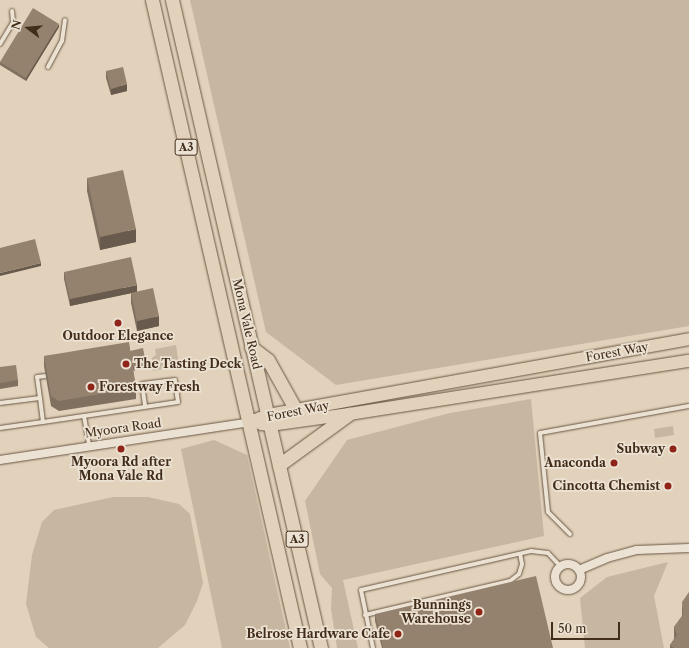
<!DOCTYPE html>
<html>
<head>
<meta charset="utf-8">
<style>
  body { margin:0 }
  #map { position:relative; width:689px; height:648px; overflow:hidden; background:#e2d2bb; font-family:"Libre Caslon Text",serif }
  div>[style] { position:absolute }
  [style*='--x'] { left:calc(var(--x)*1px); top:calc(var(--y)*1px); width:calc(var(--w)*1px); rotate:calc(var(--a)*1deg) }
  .green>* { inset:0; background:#c7b6a0 }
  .roads { filter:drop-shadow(0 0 1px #6a5642) drop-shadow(0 0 1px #6a5642) }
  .service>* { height:4px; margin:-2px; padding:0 2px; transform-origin:2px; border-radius:2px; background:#ece2d3 }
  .minor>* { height:8px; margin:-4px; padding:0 4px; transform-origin:4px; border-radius:4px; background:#ece2d3 }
  .minor>.ring { margin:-4px; padding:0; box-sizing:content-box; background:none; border:8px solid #ece2d3; border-radius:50% }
  .primary>* { height:12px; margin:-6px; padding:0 6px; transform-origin:6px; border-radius:6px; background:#e2d2bb }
  .trunk>* { height:13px; margin:-6.5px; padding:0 6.5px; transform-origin:6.5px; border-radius:6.5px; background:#e2d2bb }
  .wall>* { inset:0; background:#80705f }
  .shaded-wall>* { inset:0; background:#685b4d }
  .building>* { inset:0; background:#95826e }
  .dots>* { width:11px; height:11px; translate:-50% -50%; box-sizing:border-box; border:2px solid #ece2d3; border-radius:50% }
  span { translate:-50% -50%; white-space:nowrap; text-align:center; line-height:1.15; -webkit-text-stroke:3.5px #ece2d3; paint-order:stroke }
  .shield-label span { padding:1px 3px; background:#ece2d3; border:1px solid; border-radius:3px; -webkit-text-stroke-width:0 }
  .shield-label { font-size:11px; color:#422c1a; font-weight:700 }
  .street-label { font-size:12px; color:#422c1a }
  .poi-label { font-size:12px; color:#422c1a; font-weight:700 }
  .left { translate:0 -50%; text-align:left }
  .right { translate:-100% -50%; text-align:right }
  .north { position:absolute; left:8px; top:8px; width:40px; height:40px; -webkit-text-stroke:3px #ece2d3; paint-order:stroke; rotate:286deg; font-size:11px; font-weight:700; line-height:16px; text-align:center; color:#422c1a }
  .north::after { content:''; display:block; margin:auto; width:14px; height:18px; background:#422c1a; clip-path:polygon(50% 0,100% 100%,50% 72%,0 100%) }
  .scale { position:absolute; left:551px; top:622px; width:69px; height:18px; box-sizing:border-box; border:2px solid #422c1a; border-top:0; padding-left:5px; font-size:12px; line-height:14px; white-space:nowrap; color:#422c1a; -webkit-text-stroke:3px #ece2d3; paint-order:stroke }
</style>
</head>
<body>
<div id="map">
  <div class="green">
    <div style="clip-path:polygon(190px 0,689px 0,689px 326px,336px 385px,266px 332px)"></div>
    <div style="clip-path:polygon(176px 345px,179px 366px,153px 371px,152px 358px,156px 355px,155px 349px)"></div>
    <div style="clip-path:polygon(531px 399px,544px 536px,343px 580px,358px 648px,337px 648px,331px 609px,332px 588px,320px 574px,305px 501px,347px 440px,450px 413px)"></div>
    <div style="clip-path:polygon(673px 426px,674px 435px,655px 438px,654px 429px)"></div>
    <div style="clip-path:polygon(214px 440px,247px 455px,290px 648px,222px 648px,181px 449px)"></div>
    <div style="clip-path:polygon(113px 497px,148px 497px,179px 504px,190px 514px,203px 583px,197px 601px,185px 625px,158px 648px,49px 648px,36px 637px,26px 604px,32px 555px,42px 522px,54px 510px)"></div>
    <div style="clip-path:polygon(668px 562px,654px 596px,664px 648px,585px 648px,580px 598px,607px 577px)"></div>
  </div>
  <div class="roads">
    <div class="service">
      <div style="--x:0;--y:44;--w:26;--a:-59"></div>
      <div style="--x:13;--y:22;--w:11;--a:-95"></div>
      <div style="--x:48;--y:67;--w:30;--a:-62"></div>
      <div style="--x:62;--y:41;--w:21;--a:-82"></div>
      <div style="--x:40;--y:398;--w:21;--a:-98"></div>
      <div style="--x:37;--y:377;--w:9;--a:-6"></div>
      <div style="--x:0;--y:403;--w:40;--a:-7.1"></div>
      <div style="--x:40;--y:398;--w:24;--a:83"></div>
      <div style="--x:84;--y:416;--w:29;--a:80"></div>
      <div style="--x:0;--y:428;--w:43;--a:-7.9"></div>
      <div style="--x:43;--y:422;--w:41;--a:-8.3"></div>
      <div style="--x:84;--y:416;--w:95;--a:-8.5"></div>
      <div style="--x:178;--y:402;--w:22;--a:-98"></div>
      <div style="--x:175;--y:380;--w:33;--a:173"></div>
      <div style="--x:142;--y:384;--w:22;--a:82"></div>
      <div style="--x:570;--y:534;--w:31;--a:-135"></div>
      <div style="--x:548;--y:512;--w:79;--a:-95.8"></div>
      <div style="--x:540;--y:433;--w:151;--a:-10.3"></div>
      <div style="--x:365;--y:615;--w:149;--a:-13.2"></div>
      <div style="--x:510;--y:581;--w:11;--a:-38"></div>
      <div style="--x:519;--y:574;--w:10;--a:-73"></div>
      <div style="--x:522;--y:564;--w:10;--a:-101"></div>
      <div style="--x:373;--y:648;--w:59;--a:-101.7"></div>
      <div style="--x:361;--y:590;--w:174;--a:-12.9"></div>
      <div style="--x:531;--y:551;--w:17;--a:7"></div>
      <div style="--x:548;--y:553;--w:18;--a:47"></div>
    </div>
    <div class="minor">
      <div style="--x:0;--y:460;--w:253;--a:-8.6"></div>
      <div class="ring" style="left:555px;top:564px;width:18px;height:18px"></div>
      <div style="--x:579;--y:570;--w:30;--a:-23"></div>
      <div style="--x:607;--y:558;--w:31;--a:-15"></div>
      <div style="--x:637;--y:550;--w:52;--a:-2.2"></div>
    </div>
    <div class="primary">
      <div style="--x:250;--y:422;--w:19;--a:-21"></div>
      <div style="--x:268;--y:415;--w:428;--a:-10.2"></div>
      <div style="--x:261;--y:424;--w:9;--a:6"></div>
      <div style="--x:270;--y:425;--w:80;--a:-7.9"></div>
      <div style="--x:349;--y:414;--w:344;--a:-8.9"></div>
    </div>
    <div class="trunk">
      <div style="--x:152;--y:0;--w:665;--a:77.13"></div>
      <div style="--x:172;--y:0;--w:665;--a:77.05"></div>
      <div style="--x:251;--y:347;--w:21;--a:37"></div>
      <div style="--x:268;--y:360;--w:57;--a:60.8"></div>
      <div style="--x:279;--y:465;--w:87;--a:-36.1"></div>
    </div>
  </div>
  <div class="wall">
    <div style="clip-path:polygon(59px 27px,26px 81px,0 65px,0 62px)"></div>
    <div style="clip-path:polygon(106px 71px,127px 91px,111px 95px,106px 78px)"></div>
    <div style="clip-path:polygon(87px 178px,136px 242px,100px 250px,87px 191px)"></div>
    <div style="clip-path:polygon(64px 272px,137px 292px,159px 326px,137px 331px,131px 303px,131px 293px,70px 306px,64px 279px)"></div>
    <div style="clip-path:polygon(130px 351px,146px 363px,146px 366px,135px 368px,135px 371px,133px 370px,136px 388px,136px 399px,59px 411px,51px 406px,44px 366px,44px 356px)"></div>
    <div style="clip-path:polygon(0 367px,18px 380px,18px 386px,0 389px)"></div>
    <div style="clip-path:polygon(682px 602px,689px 648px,670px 648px,670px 645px,674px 639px,674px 627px,682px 616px)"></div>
    <div style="clip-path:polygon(375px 614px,553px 648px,382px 648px,375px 621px)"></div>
  </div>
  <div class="shaded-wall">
    <div style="clip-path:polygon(59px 24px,59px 27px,26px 81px,26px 78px)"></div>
    <div style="clip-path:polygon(127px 84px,127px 91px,111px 95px,111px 89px)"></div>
    <div style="clip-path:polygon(136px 229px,136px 242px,100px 250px,100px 237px)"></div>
    <div style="clip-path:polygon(41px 263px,41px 266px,0 276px,0 273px)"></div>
    <div style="clip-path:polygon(137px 285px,137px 292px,70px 306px,70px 299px)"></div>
    <div style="clip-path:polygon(159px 316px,159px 326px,137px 331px,137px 321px)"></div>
  </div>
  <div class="building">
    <div style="clip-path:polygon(33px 8px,59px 24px,26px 78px,0 62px)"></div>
    <div style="clip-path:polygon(123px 67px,127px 84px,111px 89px,106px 71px)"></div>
    <div style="clip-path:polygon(123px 170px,136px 229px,100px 237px,87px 178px)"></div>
    <div style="clip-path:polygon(35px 239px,41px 263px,0 273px,0 248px)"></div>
    <div style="clip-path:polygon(131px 257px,137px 285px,70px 299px,64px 272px)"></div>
    <div style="clip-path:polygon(153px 288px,159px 316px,137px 321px,131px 293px)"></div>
    <div style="clip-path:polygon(129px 342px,136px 388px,59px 401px,51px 396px,44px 356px)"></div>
    <div style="clip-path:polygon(143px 348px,146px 363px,135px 365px,135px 367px,133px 366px,130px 351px)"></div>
    <div style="clip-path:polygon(16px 365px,18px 380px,0 383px,0 367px)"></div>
    <div style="clip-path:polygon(536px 576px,553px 648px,383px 648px,375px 614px)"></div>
    <div style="clip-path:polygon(689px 592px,689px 648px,674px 648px,670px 645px,677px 635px,674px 627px,683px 615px,682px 602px)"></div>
  </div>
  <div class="dots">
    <div style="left:118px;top:323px;background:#8f2418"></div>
    <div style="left:126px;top:364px;background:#8f2418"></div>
    <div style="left:91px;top:387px;background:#8f2418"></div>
    <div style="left:121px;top:449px;background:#8f2418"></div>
    <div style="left:673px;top:449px;background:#8f2418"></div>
    <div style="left:614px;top:463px;background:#8f2418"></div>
    <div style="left:668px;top:486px;background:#8f2418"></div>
    <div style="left:479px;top:612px;background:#8f2418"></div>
    <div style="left:398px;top:634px;background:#8f2418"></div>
  </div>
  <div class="shield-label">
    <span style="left:186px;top:147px">A3</span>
    <span style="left:297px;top:539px">A3</span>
  </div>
  <div class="street-label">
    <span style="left:247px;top:324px;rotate:77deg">Mona Vale Road</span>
    <span style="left:617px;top:352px;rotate:-10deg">Forest Way</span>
    <span style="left:298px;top:411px;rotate:-11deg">Forest Way</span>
    <span style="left:123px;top:428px;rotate:-8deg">Myoora Road</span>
  </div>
  <div class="poi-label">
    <span style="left:118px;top:336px">Outdoor Elegance</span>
    <span class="left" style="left:134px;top:364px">The Tasting Deck</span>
    <span class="left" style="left:99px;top:387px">Forestway Fresh</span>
    <span class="right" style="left:665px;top:449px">Subway</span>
    <span style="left:121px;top:469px">Myoora Rd after<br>Mona Vale Rd</span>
    <span class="right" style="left:606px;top:463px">Anaconda</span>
    <span class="right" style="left:660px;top:486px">Cincotta Chemist</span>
    <span class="right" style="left:471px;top:612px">Bunnings<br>Warehouse</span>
    <span class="right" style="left:390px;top:634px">Belrose Hardware Cafe</span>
  </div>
  <div class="north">N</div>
  <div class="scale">50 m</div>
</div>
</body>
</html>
